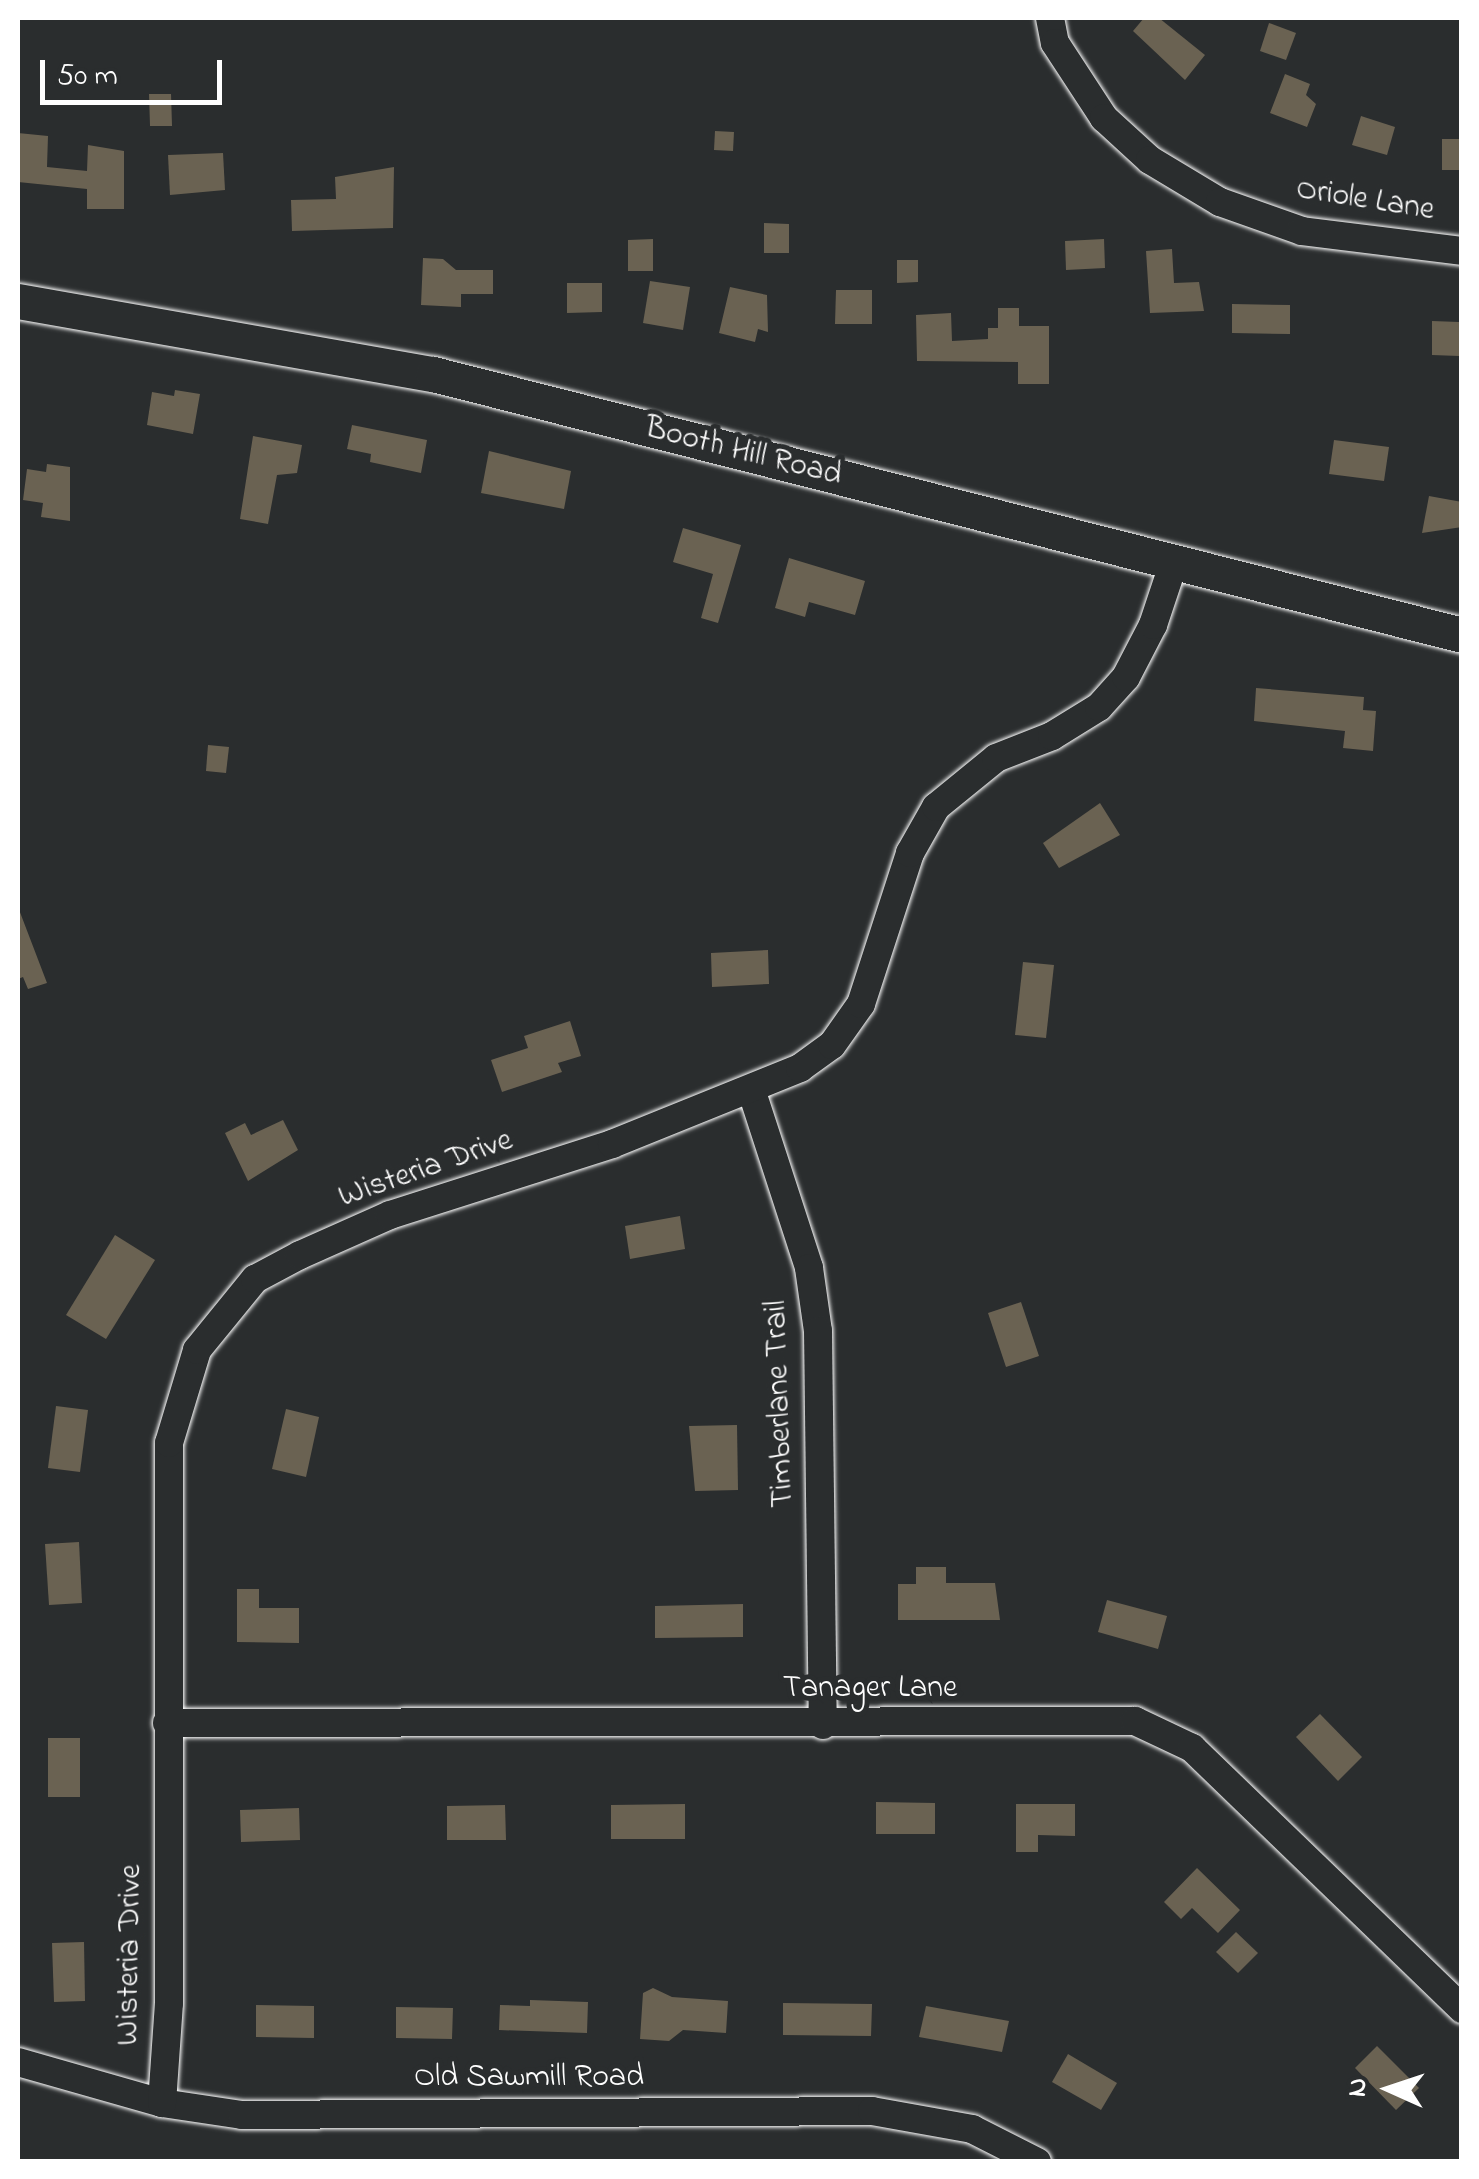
<!DOCTYPE html>
<html>
<head>
<meta charset="utf-8">
<style>
  body { margin:0 }
  #map { position:relative; width:1479px; height:2179px; overflow:hidden; background:#2a2d2e; font-family:"Indie Flower",sans-serif }
  div>[style] { position:absolute }
  [style*='--x'] { left:calc(var(--x)*1px); top:calc(var(--y)*1px); width:calc(var(--w)*1px); rotate:calc(var(--a)*1deg) }
  .building>* { inset:0; background:#6a6252 }
  .roads { filter:drop-shadow(0 0 2px #fff) drop-shadow(0 0 2px #fff) }
  .minor>* { height:28px; margin:-14px; padding:0 14px; transform-origin:14px; border-radius:14px; background:#2a2d2e }
  .tertiary>* { height:35px; margin:-17.5px; padding:0 17.5px; transform-origin:17.5px; border-radius:17.5px; background:#2a2d2e }
  span { translate:-50% -50%; white-space:nowrap; text-align:center; line-height:1.15; -webkit-text-stroke:10px #2a2d2e; paint-order:stroke }
  .street-label { font-size:32px; color:#fff }
  .frame { position:absolute; inset:0; border:20px solid #fff; pointer-events:none }
  .north { position:absolute; left:1339px; top:2039px; width:100px; height:100px; -webkit-text-stroke:8px #2a2d2e; paint-order:stroke; rotate:273deg; font-size:28px; font-weight:700; line-height:40px; text-align:center; color:#fff }
  .north::after { content:''; display:block; margin:auto; width:35px; height:45px; background:#fff; clip-path:polygon(50% 0,100% 100%,50% 72%,0 100%) }
  .scale { position:absolute; left:40px; top:60px; width:182px; height:45px; box-sizing:border-box; border:5px solid #fff; border-top:0; padding-left:12px; font-size:30px; line-height:35px; white-space:nowrap; color:#fff; -webkit-text-stroke:8px #2a2d2e; paint-order:stroke }
</style>
</head>
<body>
<div id="map">
  <div class="building">
    <div style="clip-path:polygon(1144px 18px,1159px 18px,1205px 55px,1185px 80px,1133px 31px)"></div>
    <div style="clip-path:polygon(1269px 23px,1296px 33px,1286px 60px,1260px 51px)"></div>
    <div style="clip-path:polygon(1285px 74px,1310px 84px,1306px 95px,1316px 104px,1307px 127px,1270px 113px)"></div>
    <div style="clip-path:polygon(149px 94px,171px 94px,172px 126px,150px 126px)"></div>
    <div style="clip-path:polygon(1361px 116px,1395px 127px,1387px 155px,1352px 145px)"></div>
    <div style="clip-path:polygon(715px 131px,734px 132px,733px 151px,714px 150px)"></div>
    <div style="clip-path:polygon(18px 133px,48px 136px,47px 167px,87px 171px,88px 145px,124px 151px,124px 209px,87px 209px,87px 189px,18px 182px)"></div>
    <div style="clip-path:polygon(1442px 139px,1462px 139px,1462px 170px,1442px 170px)"></div>
    <div style="clip-path:polygon(223px 153px,225px 190px,170px 195px,168px 155px)"></div>
    <div style="clip-path:polygon(394px 167px,393px 228px,292px 231px,291px 200px,336px 199px,335px 177px)"></div>
    <div style="clip-path:polygon(764px 223px,789px 224px,789px 253px,764px 253px)"></div>
    <div style="clip-path:polygon(653px 239px,653px 271px,628px 271px,628px 240px)"></div>
    <div style="clip-path:polygon(1104px 239px,1105px 268px,1066px 270px,1065px 241px)"></div>
    <div style="clip-path:polygon(1172px 249px,1174px 283px,1199px 282px,1204px 311px,1150px 313px,1146px 251px)"></div>
    <div style="clip-path:polygon(423px 258px,443px 259px,456px 270px,493px 270px,493px 294px,461px 294px,461px 307px,421px 305px)"></div>
    <div style="clip-path:polygon(897px 260px,918px 260px,918px 282px,897px 283px)"></div>
    <div style="clip-path:polygon(650px 281px,690px 287px,683px 330px,643px 323px)"></div>
    <div style="clip-path:polygon(567px 283px,602px 283px,602px 312px,567px 313px)"></div>
    <div style="clip-path:polygon(730px 287px,767px 295px,768px 332px,758px 329px,755px 342px,719px 333px)"></div>
    <div style="clip-path:polygon(836px 290px,872px 290px,872px 324px,835px 324px)"></div>
    <div style="clip-path:polygon(1232px 304px,1290px 305px,1290px 334px,1232px 333px)"></div>
    <div style="clip-path:polygon(998px 308px,1019px 308px,1019px 326px,1049px 326px,1049px 384px,1018px 384px,1018px 362px,917px 361px,916px 315px,951px 313px,952px 341px,988px 339px,988px 328px,998px 328px)"></div>
    <div style="clip-path:polygon(1432px 321px,1459px 322px,1459px 356px,1432px 355px)"></div>
    <div style="clip-path:polygon(175px 390px,200px 394px,193px 434px,147px 425px,152px 392px,174px 396px)"></div>
    <div style="clip-path:polygon(352px 425px,427px 440px,421px 473px,370px 462px,371px 454px,347px 449px)"></div>
    <div style="clip-path:polygon(253px 436px,302px 445px,297px 473px,277px 475px,268px 524px,240px 519px)"></div>
    <div style="clip-path:polygon(1334px 440px,1389px 447px,1384px 481px,1329px 474px)"></div>
    <div style="clip-path:polygon(489px 451px,571px 471px,564px 509px,481px 493px)"></div>
    <div style="clip-path:polygon(47px 464px,70px 467px,70px 521px,41px 517px,43px 503px,23px 500px,27px 469px,46px 472px)"></div>
    <div style="clip-path:polygon(1429px 496px,1462px 502px,1462px 527px,1422px 533px)"></div>
    <div style="clip-path:polygon(683px 528px,741px 545px,718px 623px,701px 618px,713px 574px,673px 562px)"></div>
    <div style="clip-path:polygon(789px 558px,865px 581px,855px 615px,809px 602px,805px 617px,775px 608px)"></div>
    <div style="clip-path:polygon(1256px 688px,1364px 697px,1363px 710px,1376px 711px,1373px 751px,1343px 748px,1345px 731px,1254px 721px)"></div>
    <div style="clip-path:polygon(208px 745px,229px 747px,226px 773px,206px 771px)"></div>
    <div style="clip-path:polygon(1100px 803px,1120px 835px,1059px 868px,1043px 843px)"></div>
    <div style="clip-path:polygon(18px 907px,47px 983px,28px 989px,23px 977px,18px 979px)"></div>
    <div style="clip-path:polygon(768px 950px,769px 984px,712px 987px,711px 953px)"></div>
    <div style="clip-path:polygon(1023px 962px,1054px 965px,1046px 1038px,1015px 1035px)"></div>
    <div style="clip-path:polygon(570px 1021px,581px 1056px,558px 1063px,562px 1072px,502px 1092px,491px 1060px,528px 1048px,524px 1036px)"></div>
    <div style="clip-path:polygon(283px 1120px,298px 1150px,248px 1181px,225px 1133px,245px 1123px,251px 1135px)"></div>
    <div style="clip-path:polygon(680px 1216px,685px 1249px,630px 1259px,625px 1226px)"></div>
    <div style="clip-path:polygon(115px 1235px,155px 1260px,106px 1339px,66px 1315px)"></div>
    <div style="clip-path:polygon(1021px 1302px,1039px 1356px,1006px 1367px,988px 1313px)"></div>
    <div style="clip-path:polygon(56px 1406px,88px 1410px,80px 1472px,48px 1468px)"></div>
    <div style="clip-path:polygon(286px 1409px,319px 1417px,306px 1477px,272px 1469px)"></div>
    <div style="clip-path:polygon(737px 1425px,738px 1490px,695px 1491px,689px 1426px)"></div>
    <div style="clip-path:polygon(79px 1542px,82px 1603px,49px 1605px,45px 1544px)"></div>
    <div style="clip-path:polygon(916px 1567px,946px 1567px,946px 1583px,995px 1583px,1000px 1620px,898px 1620px,898px 1584px,916px 1584px)"></div>
    <div style="clip-path:polygon(237px 1589px,259px 1589px,259px 1608px,299px 1608px,299px 1643px,237px 1642px)"></div>
    <div style="clip-path:polygon(1107px 1600px,1167px 1616px,1158px 1649px,1098px 1632px)"></div>
    <div style="clip-path:polygon(743px 1604px,743px 1637px,655px 1638px,655px 1606px)"></div>
    <div style="clip-path:polygon(1320px 1714px,1362px 1757px,1338px 1781px,1296px 1737px)"></div>
    <div style="clip-path:polygon(48px 1738px,80px 1738px,80px 1797px,48px 1797px)"></div>
    <div style="clip-path:polygon(876px 1802px,935px 1803px,935px 1834px,876px 1834px)"></div>
    <div style="clip-path:polygon(685px 1804px,685px 1839px,611px 1839px,611px 1805px)"></div>
    <div style="clip-path:polygon(1016px 1804px,1075px 1804px,1075px 1836px,1038px 1835px,1038px 1852px,1016px 1852px)"></div>
    <div style="clip-path:polygon(505px 1805px,506px 1840px,447px 1840px,447px 1806px)"></div>
    <div style="clip-path:polygon(299px 1808px,300px 1840px,241px 1842px,240px 1810px)"></div>
    <div style="clip-path:polygon(1197px 1868px,1240px 1910px,1218px 1933px,1192px 1908px,1181px 1919px,1164px 1902px)"></div>
    <div style="clip-path:polygon(1236px 1932px,1258px 1953px,1238px 1973px,1216px 1952px)"></div>
    <div style="clip-path:polygon(84px 1942px,85px 2001px,54px 2002px,52px 1943px)"></div>
    <div style="clip-path:polygon(653px 1988px,672px 1997px,728px 2001px,726px 2033px,683px 2030px,669px 2041px,640px 2039px,643px 1993px)"></div>
    <div style="clip-path:polygon(530px 2000px,588px 2002px,587px 2033px,499px 2030px,500px 2005px,530px 2006px)"></div>
    <div style="clip-path:polygon(783px 2003px,872px 2004px,871px 2036px,783px 2035px)"></div>
    <div style="clip-path:polygon(256px 2005px,314px 2006px,314px 2038px,256px 2037px)"></div>
    <div style="clip-path:polygon(926px 2006px,1009px 2021px,1002px 2052px,919px 2037px)"></div>
    <div style="clip-path:polygon(396px 2007px,453px 2008px,452px 2039px,396px 2038px)"></div>
    <div style="clip-path:polygon(1377px 2046px,1419px 2088px,1396px 2110px,1355px 2068px)"></div>
    <div style="clip-path:polygon(1068px 2054px,1117px 2083px,1101px 2110px,1052px 2082px)"></div>
  </div>
  <div class="roads">
    <div class="minor">
      <div style="--x:1050;--y:18;--w:25;--a:79"></div>
      <div style="--x:1055;--y:43;--w:90;--a:56.8"></div>
      <div style="--x:1104;--y:118;--w:62;--a:42.4"></div>
      <div style="--x:1150;--y:160;--w:82;--a:31"></div>
      <div style="--x:1220;--y:202;--w:87;--a:19.5"></div>
      <div style="--x:1302;--y:231;--w:161;--a:7.1"></div>
      <div style="--x:751;--y:1089;--w:188;--a:72"></div>
      <div style="--x:809;--y:1268;--w:64;--a:81.9"></div>
      <div style="--x:818;--y:1331;--w:394;--a:89.3"></div>
      <div style="--x:167;--y:1723;--w:968;--a:-0.12"></div>
      <div style="--x:1135;--y:1721;--w:63;--a:25.3"></div>
      <div style="--x:1192;--y:1748;--w:376;--a:44"></div>
      <div style="--x:18;--y:2062;--w:150;--a:15.9"></div>
      <div style="--x:162;--y:2103;--w:81;--a:8.5"></div>
      <div style="--x:242;--y:2115;--w:630;--a:-0.36"></div>
      <div style="--x:872;--y:2111;--w:102;--a:10.2"></div>
      <div style="--x:972;--y:2129;--w:73;--a:26.9"></div>
      <div style="--x:162;--y:2103;--w:100;--a:-86"></div>
      <div style="--x:169;--y:2003;--w:560;--a:-90"></div>
      <div style="--x:169;--y:1443;--w:97;--a:-73.2"></div>
      <div style="--x:197;--y:1350;--w:92;--a:-50.8"></div>
      <div style="--x:255;--y:1279;--w:51;--a:-28.1"></div>
      <div style="--x:300;--y:1255;--w:98;--a:-24"></div>
      <div style="--x:390;--y:1215;--w:233;--a:-17.7"></div>
      <div style="--x:612;--y:1144;--w:203;--a:-22"></div>
      <div style="--x:800;--y:1068;--w:39;--a:-36"></div>
      <div style="--x:832;--y:1045;--w:50;--a:-54.7"></div>
      <div style="--x:861;--y:1004;--w:159;--a:-72"></div>
      <div style="--x:910;--y:853;--w:53;--a:-60.5"></div>
      <div style="--x:936;--y:807;--w:77;--a:-39.2"></div>
      <div style="--x:996;--y:758;--w:60;--a:-21.4"></div>
      <div style="--x:1052;--y:736;--w:55;--a:-31.7"></div>
      <div style="--x:1099;--y:707;--w:40;--a:-48"></div>
      <div style="--x:1126;--y:677;--w:59;--a:-62.6"></div>
      <div style="--x:1153;--y:625;--w:66;--a:-71.6"></div>
    </div>
    <div class="tertiary">
      <div style="--x:18;--y:301;--w:421;--a:10"></div>
      <div style="--x:433;--y:374;--w:1062;--a:14.23"></div>
    </div>
  </div>
  <div class="street-label">
    <span style="left:1365px;top:201px;rotate:9deg">Oriole Lane</span>
    <span style="left:743px;top:453px;rotate:14deg">Booth Hill Road</span>
    <span style="left:426px;top:1170px;rotate:-19deg">Wisteria Drive</span>
    <span style="left:781px;top:1404px;rotate:-92deg">Timberlane Trail</span>
    <span style="left:870px;top:1689px">Tanager Lane</span>
    <span style="left:131px;top:1955px;rotate:-89deg">Wisteria Drive</span>
    <span style="left:529px;top:2078px">Old Sawmill Road</span>
  </div>
  <div class="frame"></div>
  <div class="north">N</div>
  <div class="scale">50 m</div>
</div>
</body>
</html>
